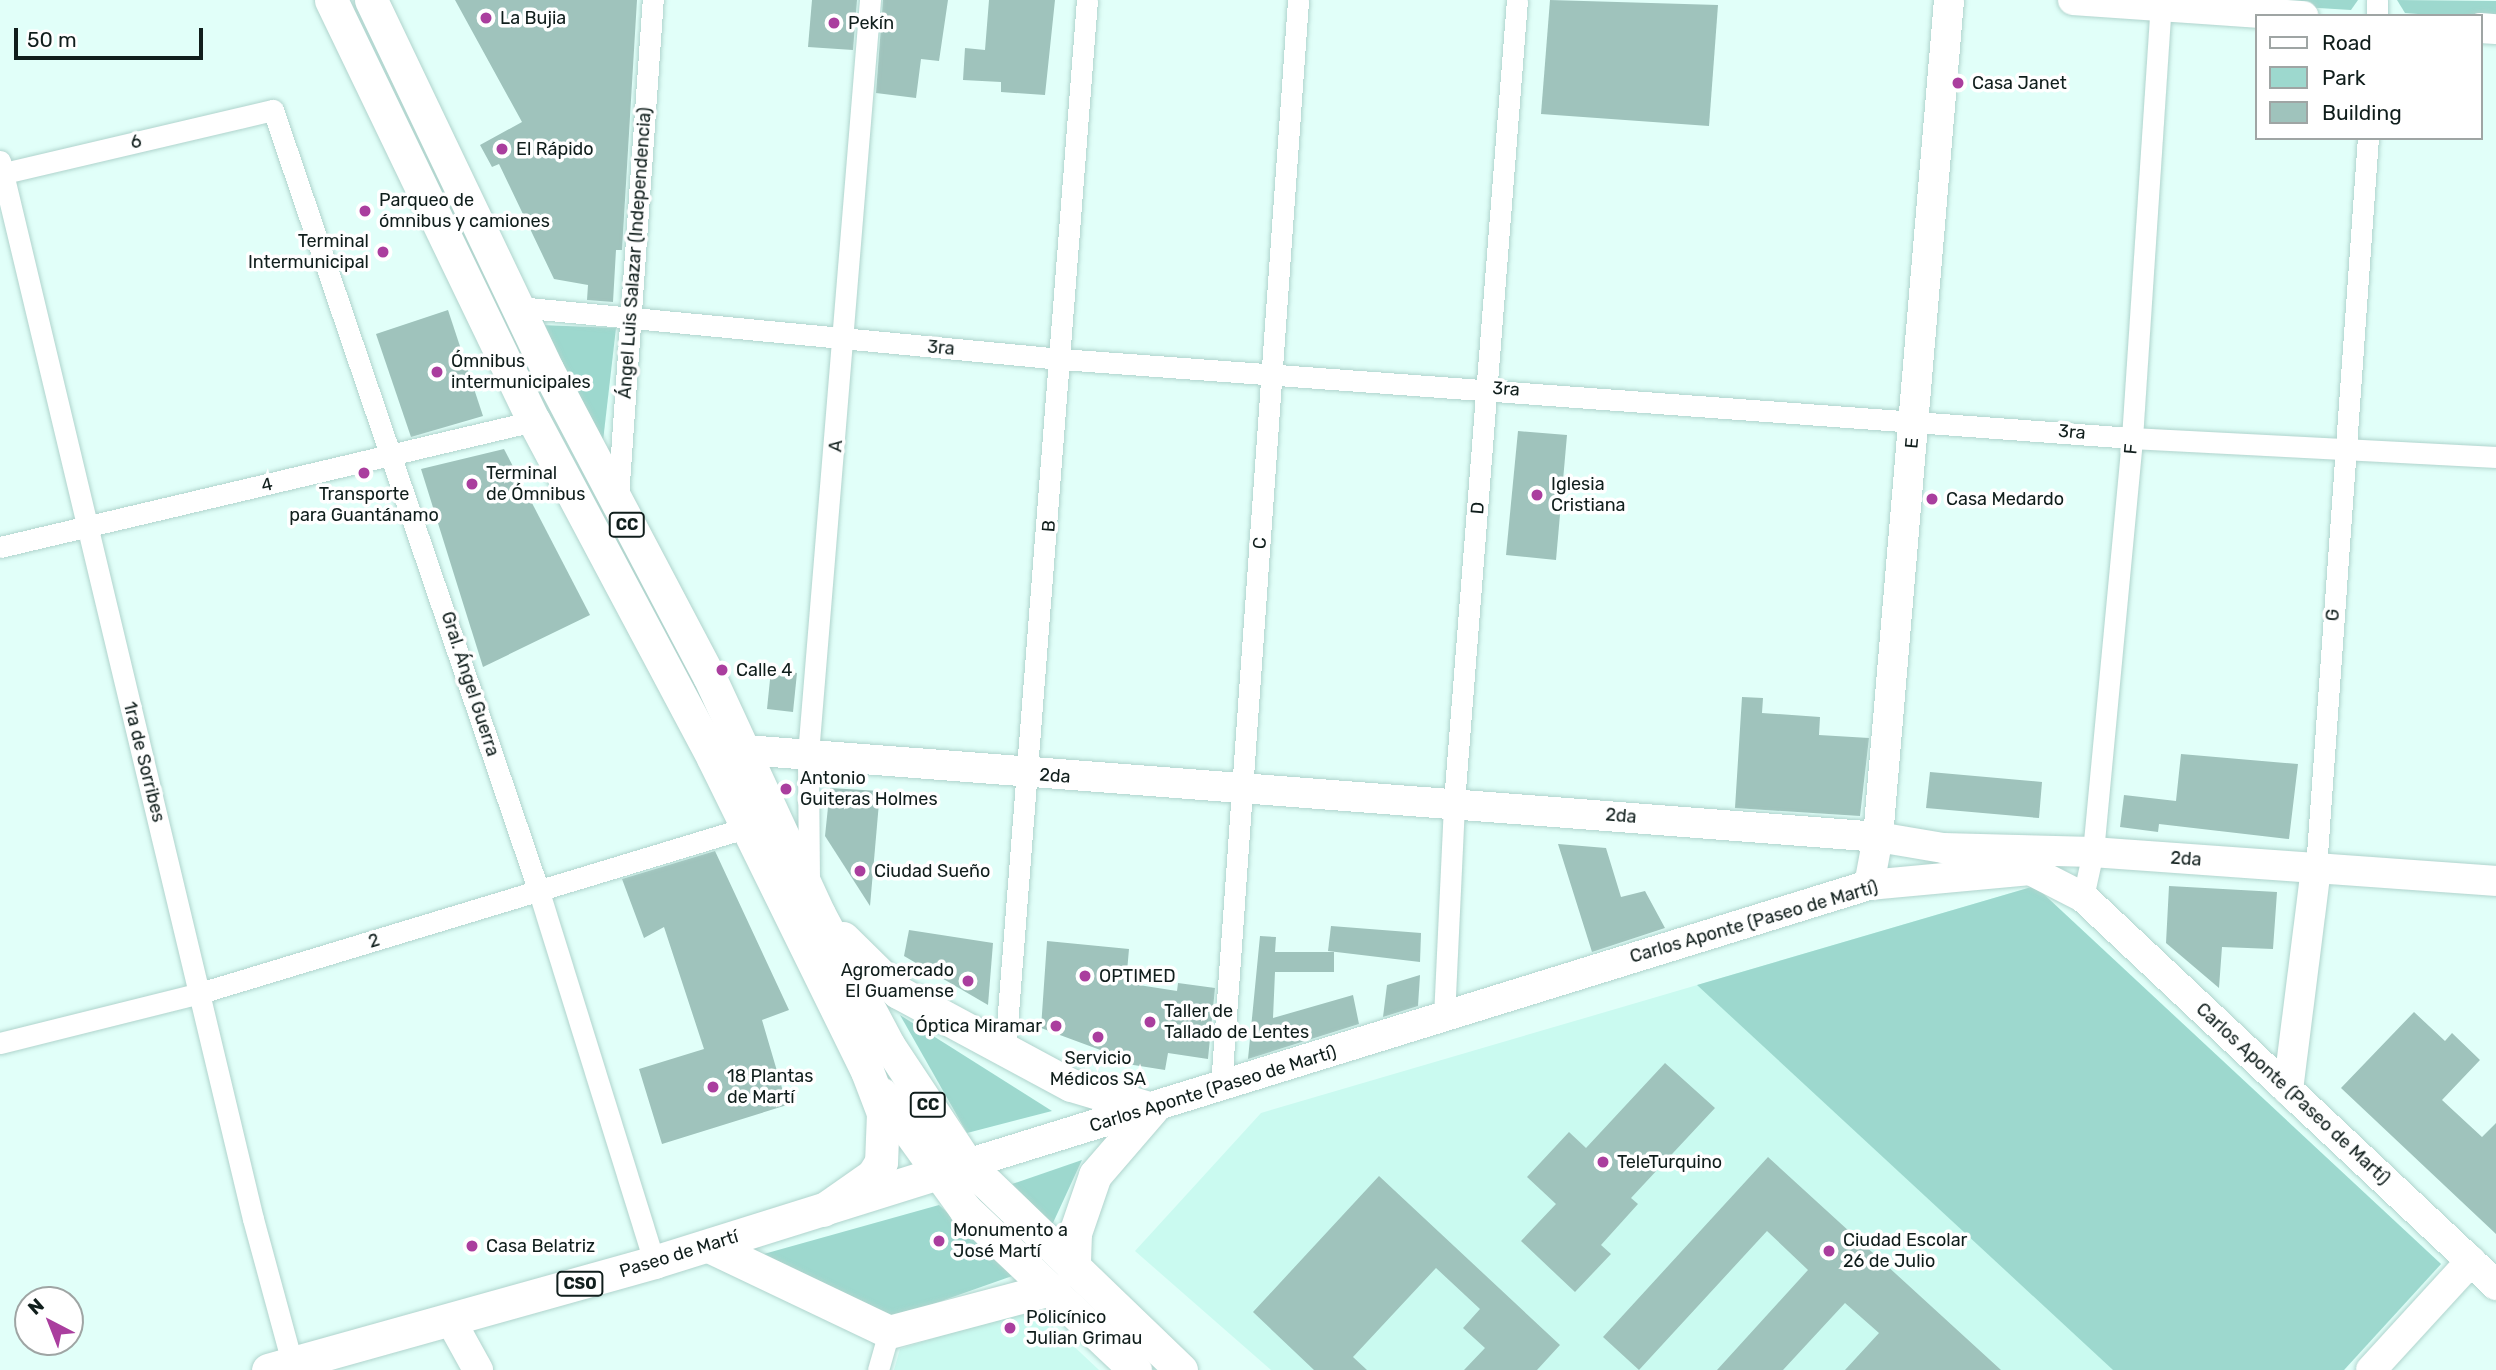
<!DOCTYPE html>
<html>
<head>
<meta charset="utf-8">
<style>
  body { margin:0 }
  #map { position:relative; width:2496px; height:1370px; overflow:hidden; background:#e1fff9; font-family:Rubik,sans-serif }
  div>[style] { position:absolute }
  [style*='--x'] { left:calc(var(--x)*1px); top:calc(var(--y)*1px); width:calc(var(--w)*1px); rotate:calc(var(--a)*1deg) }
  .built>* { inset:0; background:#cafaf0 }
  .green>* { inset:0; background:#9dd8ce }
  .building>* { inset:0; background:#9fc3bc }
  .roads { filter:drop-shadow(0 0 2px #b0d4cd) drop-shadow(0 0 2px #b0d4cd) }
  .street>* { height:21px; margin:-10.5px; padding:0 10.5px; transform-origin:10.5px; border-radius:10.5px; background:#fff }
  .secondary>* { height:30px; margin:-15px; padding:0 15px; transform-origin:15px; border-radius:15px; background:#fff }
  .primary>* { height:33px; margin:-16.5px; padding:0 16.5px; transform-origin:16.5px; border-radius:16.5px; background:#fff }
  .dots>* { width:19px; height:19px; translate:-50% -50%; box-sizing:border-box; border:4px solid #fff; border-radius:50% }
  span { translate:-50% -50%; white-space:nowrap; text-align:center; line-height:1.15; -webkit-text-stroke:7px #fff; paint-order:stroke }
  .shield-label span { padding:2px 5px; background:#fff; border:2px solid; border-radius:5px; -webkit-text-stroke-width:0 }
  .shield-label { font-size:16px; color:#101e1c; font-weight:700 }
  .poi-label { font-size:18px; color:#101e1c }
  .left { translate:0 -50%; text-align:left }
  .right { translate:-100% -50%; text-align:right }
  .street-label { font-size:18px; color:#101e1c }
  .legend { position:absolute; left:2255px; top:14px; width:228px; height:126px; box-sizing:border-box; background:#fff; border:2px solid #9fa5a4; margin:0; padding:9px 12px; list-style:none; font-size:21px; color:#101e1c }
  .legend li { display:flex; align-items:center; gap:14px; height:35px }
  .legend b { width:35px; border:2px solid #9fa5a4 }
  .north { position:absolute; left:14px; top:1286px; width:70px; height:70px; box-sizing:border-box; background:#fff; border:2px solid #9fa5a4; border-radius:50%; rotate:318deg; font-size:19px; font-weight:700; line-height:28px; text-align:center; color:#101e1c }
  .north::after { content:''; display:block; margin:auto; width:24px; height:32px; background:#aa3e9e; clip-path:polygon(50% 0,100% 100%,50% 72%,0 100%) }
  .scale { position:absolute; left:14px; top:28px; width:189px; height:32px; box-sizing:border-box; border:4px solid #101e1c; border-top:0; padding-left:9px; font-size:21px; line-height:24px; white-space:nowrap; color:#101e1c; -webkit-text-stroke:5px #fff; paint-order:stroke }
</style>
</head>
<body>
<div id="map">
  <div class="built">
    <div style="clip-path:polygon(2035px 886px,2441px 1264px,2344px 1370px,1271px 1370px,1135px 1251px,1261px 1113px)"></div>
    <div style="clip-path:polygon(1032px 1307px,1099px 1370px,894px 1370px,900px 1349px)"></div>
  </div>
  <div class="green">
    <div style="clip-path:polygon(2190px 0,2358px 0,2351px 10px)"></div>
    <div style="clip-path:polygon(2397px 0,2496px 1px,2496px 20px,2405px 13px)"></div>
    <div style="clip-path:polygon(541px 325px,616px 328px,603px 441px)"></div>
    <div style="clip-path:polygon(2035px 886px,2441px 1264px,2344px 1370px,2113px 1370px,1697px 985px)"></div>
    <div style="clip-path:polygon(900px 1015px,1052px 1111px,967px 1133px)"></div>
    <div style="clip-path:polygon(1082px 1160px,1052px 1225px,1012px 1184px)"></div>
    <div style="clip-path:polygon(939px 1205px,1015px 1275px,882px 1322px,757px 1256px)"></div>
  </div>
  <div class="building">
    <div style="clip-path:polygon(455px 0,637px 0,622px 250px,616px 250px,613px 302px,587px 300px,588px 285px,554px 279px,499px 164px,492px 167px,480px 145px,522px 122px)"></div>
    <div style="clip-path:polygon(812px 0,857px 0,853px 50px,808px 47px)"></div>
    <div style="clip-path:polygon(883px 0,948px 0,939px 61px,921px 59px,916px 98px,876px 93px)"></div>
    <div style="clip-path:polygon(989px 0,1055px 0,1045px 95px,1001px 92px,1001px 82px,963px 80px,965px 48px,985px 50px)"></div>
    <div style="clip-path:polygon(1550px 0,1718px 5px,1709px 126px,1541px 114px)"></div>
    <div style="clip-path:polygon(448px 310px,483px 416px,411px 437px,376px 334px)"></div>
    <div style="clip-path:polygon(1518px 431px,1567px 435px,1556px 560px,1506px 555px)"></div>
    <div style="clip-path:polygon(504px 449px,590px 615px,483px 667px,421px 469px)"></div>
    <div style="clip-path:polygon(771px 670px,797px 673px,793px 712px,767px 709px)"></div>
    <div style="clip-path:polygon(1742px 697px,1763px 698px,1762px 713px,1820px 717px,1819px 735px,1869px 738px,1860px 816px,1735px 808px)"></div>
    <div style="clip-path:polygon(2181px 754px,2298px 764px,2289px 839px,2159px 824px,2158px 832px,2120px 827px,2124px 795px,2176px 801px)"></div>
    <div style="clip-path:polygon(1930px 772px,2042px 782px,2039px 818px,1926px 808px)"></div>
    <div style="clip-path:polygon(830px 788px,880px 791px,870px 906px,825px 836px)"></div>
    <div style="clip-path:polygon(1558px 844px,1606px 848px,1621px 897px,1645px 891px,1665px 928px,1592px 952px)"></div>
    <div style="clip-path:polygon(715px 851px,789px 1010px,762px 1020px,787px 1105px,662px 1144px,639px 1069px,704px 1049px,664px 927px,644px 938px,622px 879px)"></div>
    <div style="clip-path:polygon(2169px 886px,2277px 892px,2273px 949px,2222px 947px,2219px 988px,2166px 943px)"></div>
    <div style="clip-path:polygon(1331px 926px,1421px 933px,1420px 962px,1328px 951px)"></div>
    <div style="clip-path:polygon(909px 930px,993px 943px,988px 1005px,904px 956px)"></div>
    <div style="clip-path:polygon(1260px 936px,1276px 937px,1275px 952px,1334px 952px,1334px 972px,1275px 972px,1273px 1018px,1353px 995px,1359px 1024px,1248px 1059px)"></div>
    <div style="clip-path:polygon(1047px 941px,1129px 949px,1126px 983px,1177px 991px,1178px 983px,1215px 988px,1208px 1059px,1168px 1053px,1165px 1070px,1121px 1063px,1122px 1058px,1041px 1028px)"></div>
    <div style="clip-path:polygon(1420px 975px,1418px 1006px,1383px 1017px,1387px 985px)"></div>
    <div style="clip-path:polygon(2414px 1012px,2445px 1041px,2452px 1033px,2480px 1060px,2442px 1100px,2482px 1137px,2496px 1123px,2496px 1234px,2341px 1088px)"></div>
    <div style="clip-path:polygon(1665px 1063px,1715px 1108px,1631px 1198px,1638px 1204px,1601px 1245px,1611px 1254px,1575px 1292px,1521px 1241px,1556px 1204px,1527px 1177px,1569px 1132px,1586px 1148px)"></div>
    <div style="clip-path:polygon(1768px 1157px,2001px 1370px,1845px 1370px,1879px 1333px,1845px 1303px,1783px 1370px,1717px 1370px,1808px 1270px,1767px 1231px,1639px 1370px,1603px 1337px)"></div>
    <div style="clip-path:polygon(1379px 1176px,1560px 1345px,1537px 1370px,1464px 1370px,1485px 1348px,1463px 1328px,1480px 1309px,1436px 1268px,1353px 1357px,1367px 1370px,1314px 1370px,1253px 1312px)"></div>
  </div>
  <div class="roads">
    <div class="street">
      <div style="--x:2377;--y:16;--w:16;--a:-90"></div>
      <div style="--x:0;--y:161;--w:1088;--a:76.55"></div>
      <div style="--x:253;--y:1219;--w:149;--a:74.8"></div>
      <div style="--x:0;--y:174;--w:280;--a:-13.2"></div>
      <div style="--x:273;--y:110;--w:826;--a:71.21"></div>
      <div style="--x:539;--y:892;--w:387;--a:72.7"></div>
      <div style="--x:518;--y:307;--w:545;--a:5.47"></div>
      <div style="--x:1061;--y:359;--w:1074;--a:4.22"></div>
      <div style="--x:2132;--y:438;--w:364;--a:3"></div>
      <div style="--x:618;--y:497;--w:498;--a:-86"></div>
      <div style="--x:0;--y:547;--w:549;--a:-13.28"></div>
      <div style="--x:2316;--y:868;--w:732;--a:-85.93"></div>
      <div style="--x:809;--y:879;--w:125;--a:-90.5"></div>
      <div style="--x:808;--y:754;--w:757;--a:-85.3"></div>
      <div style="--x:2083;--y:897;--w:46;--a:-77.5"></div>
      <div style="--x:2093;--y:852;--w:416;--a:-84.6"></div>
      <div style="--x:2132;--y:438;--w:439;--a:-86.2"></div>
      <div style="--x:1444;--y:1017;--w:215;--a:-87.3"></div>
      <div style="--x:1454;--y:802;--w:804;--a:-85.51"></div>
      <div style="--x:0;--y:1043;--w:206;--a:-14"></div>
      <div style="--x:200;--y:993;--w:569;--a:-16.84"></div>
      <div style="--x:1005;--y:1051;--w:1054;--a:-85.54"></div>
      <div style="--x:1221;--y:1086;--w:1089;--a:-85.94"></div>
      <div style="--x:878;--y:1370;--w:40;--a:-74"></div>
    </div>
    <div class="secondary">
      <div style="--x:2073;--y:0;--w:231;--a:4"></div>
      <div style="--x:2480;--y:28;--w:16;--a:4"></div>
      <div style="--x:746;--y:750;--w:1135;--a:4.39"></div>
      <div style="--x:1878;--y:837;--w:66;--a:9.6"></div>
      <div style="--x:1943;--y:848;--w:150;--a:1.5"></div>
      <div style="--x:2093;--y:852;--w:404;--a:4.1"></div>
      <div style="--x:1869;--y:885;--w:49;--a:-79.4"></div>
      <div style="--x:1878;--y:837;--w:840;--a:-85.15"></div>
      <div style="--x:2288;--y:1090;--w:224;--a:-82.8"></div>
      <div style="--x:967;--y:1164;--w:944;--a:-17.19"></div>
      <div style="--x:1869;--y:885;--w:162;--a:-5.3"></div>
      <div style="--x:2030;--y:870;--w:59;--a:27"></div>
      <div style="--x:2083;--y:897;--w:567;--a:43.21"></div>
      <div style="--x:451;--y:1321;--w:56;--a:61.1"></div>
      <div style="--x:2371;--y:1370;--w:148;--a:-47.5"></div>
    </div>
    <div class="primary">
      <div style="--x:331;--y:0;--w:467;--a:64.3"></div>
      <div style="--x:534;--y:421;--w:382;--a:62"></div>
      <div style="--x:713;--y:758;--w:349;--a:63.8"></div>
      <div style="--x:867;--y:1071;--w:45;--a:69.1"></div>
      <div style="--x:883;--y:1113;--w:49;--a:92.3"></div>
      <div style="--x:881;--y:1162;--w:15;--a:122"></div>
      <div style="--x:873;--y:1175;--w:61;--a:145"></div>
      <div style="--x:371;--y:0;--w:409;--a:64.5"></div>
      <div style="--x:547;--y:369;--w:347;--a:62.2"></div>
      <div style="--x:709;--y:676;--w:262;--a:65.2"></div>
      <div style="--x:819;--y:914;--w:149;--a:62.1"></div>
      <div style="--x:889;--y:1046;--w:141;--a:56.5"></div>
      <div style="--x:967;--y:1164;--w:297;--a:43.9"></div>
      <div style="--x:843;--y:938;--w:77;--a:44.5"></div>
      <div style="--x:898;--y:992;--w:196;--a:28.3"></div>
      <div style="--x:1071;--y:1085;--w:84;--a:16.5"></div>
      <div style="--x:1152;--y:1109;--w:87;--a:130.8"></div>
      <div style="--x:1095;--y:1175;--w:61;--a:109"></div>
      <div style="--x:1075;--y:1233;--w:37;--a:92"></div>
      <div style="--x:882;--y:1094;--w:142;--a:54.2"></div>
      <div style="--x:965;--y:1209;--w:234;--a:43.4"></div>
      <div style="--x:709;--y:1246;--w:199;--a:25.5"></div>
      <div style="--x:889;--y:1332;--w:163;--a:-14.9"></div>
      <div style="--x:268;--y:1370;--w:401;--a:-15.6"></div>
      <div style="--x:654;--y:1262;--w:328;--a:-17.4"></div>
    </div>
  </div>
  <div class="dots">
    <div style="left:486px;top:18px;background:#aa3e9e"></div>
    <div style="left:834px;top:23px;background:#aa3e9e"></div>
    <div style="left:1958px;top:83px;background:#aa3e9e"></div>
    <div style="left:502px;top:149px;background:#aa3e9e"></div>
    <div style="left:365px;top:211px;background:#aa3e9e"></div>
    <div style="left:383px;top:252px;background:#aa3e9e"></div>
    <div style="left:437px;top:372px;background:#aa3e9e"></div>
    <div style="left:364px;top:473px;background:#aa3e9e"></div>
    <div style="left:472px;top:484px;background:#aa3e9e"></div>
    <div style="left:1537px;top:495px;background:#aa3e9e"></div>
    <div style="left:1932px;top:499px;background:#aa3e9e"></div>
    <div style="left:722px;top:670px;background:#aa3e9e"></div>
    <div style="left:786px;top:789px;background:#aa3e9e"></div>
    <div style="left:860px;top:871px;background:#aa3e9e"></div>
    <div style="left:1085px;top:976px;background:#aa3e9e"></div>
    <div style="left:968px;top:981px;background:#aa3e9e"></div>
    <div style="left:1150px;top:1022px;background:#aa3e9e"></div>
    <div style="left:1056px;top:1026px;background:#aa3e9e"></div>
    <div style="left:1098px;top:1037px;background:#aa3e9e"></div>
    <div style="left:713px;top:1087px;background:#aa3e9e"></div>
    <div style="left:1603px;top:1162px;background:#aa3e9e"></div>
    <div style="left:939px;top:1241px;background:#aa3e9e"></div>
    <div style="left:472px;top:1246px;background:#aa3e9e"></div>
    <div style="left:1829px;top:1251px;background:#aa3e9e"></div>
    <div style="left:1010px;top:1328px;background:#aa3e9e"></div>
  </div>
  <div class="shield-label">
    <span style="left:627px;top:525px">CC</span>
    <span style="left:928px;top:1105px">CC</span>
    <span style="left:580px;top:1284px">CSO</span>
  </div>
  <div class="poi-label">
    <span class="left" style="left:500px;top:18px">La Bujia</span>
    <span class="left" style="left:848px;top:23px">Pekín</span>
    <span class="left" style="left:1972px;top:83px">Casa Janet</span>
    <span class="left" style="left:516px;top:149px">El Rápido</span>
    <span class="left" style="left:379px;top:211px">Parqueo de<br>ómnibus y camiones</span>
    <span class="right" style="left:369px;top:252px">Terminal<br>Intermunicipal</span>
    <span class="left" style="left:451px;top:372px">Ómnibus<br>intermunicipales</span>
    <span class="left" style="left:486px;top:484px">Terminal<br>de Ómnibus</span>
    <span class="left" style="left:1551px;top:495px">Iglesia<br>Cristiana</span>
    <span style="left:364px;top:505px">Transporte<br>para Guantánamo</span>
    <span class="left" style="left:1946px;top:499px">Casa Medardo</span>
    <span class="left" style="left:736px;top:670px">Calle 4</span>
    <span class="left" style="left:800px;top:789px">Antonio<br>Guiteras Holmes</span>
    <span class="left" style="left:874px;top:871px">Ciudad Sueño</span>
    <span class="right" style="left:954px;top:981px">Agromercado<br>El Guamense</span>
    <span class="left" style="left:1099px;top:976px">OPTIMED</span>
    <span class="left" style="left:1164px;top:1022px">Taller de<br>Tallado de Lentes</span>
    <span class="right" style="left:1042px;top:1026px">Óptica Miramar</span>
    <span style="left:1098px;top:1069px">Servicio<br>Médicos SA</span>
    <span class="left" style="left:727px;top:1087px">18 Plantas<br>de Martí</span>
    <span class="left" style="left:1617px;top:1162px">TeleTurquino</span>
    <span class="left" style="left:953px;top:1241px">Monumento a<br>José Martí</span>
    <span class="left" style="left:1843px;top:1251px">Ciudad Escolar<br>26 de Julio</span>
    <span class="left" style="left:486px;top:1246px">Casa Belatriz</span>
    <span class="left" style="left:1026px;top:1328px">Policínico<br>Julian Grimau</span>
  </div>
  <div class="street-label">
    <span style="left:136px;top:142px;rotate:-13deg">6</span>
    <span style="left:635px;top:253px;rotate:-86deg">Ángel Luis Salazar (Independencia)</span>
    <span style="left:941px;top:348px;rotate:5deg">3ra</span>
    <span style="left:1506px;top:389px;rotate:4deg">3ra</span>
    <span style="left:2072px;top:432px;rotate:5deg">3ra</span>
    <span style="left:1912px;top:443px;rotate:-85deg">E</span>
    <span style="left:836px;top:446px;rotate:-85deg">A</span>
    <span style="left:2131px;top:449px;rotate:-85deg">F</span>
    <span style="left:267px;top:485px;rotate:-13deg">4</span>
    <span style="left:1478px;top:508px;rotate:-85deg">D</span>
    <span style="left:1049px;top:526px;rotate:-86deg">B</span>
    <span style="left:1260px;top:543px;rotate:-86deg">C</span>
    <span style="left:2333px;top:615px;rotate:-86deg">G</span>
    <span style="left:470px;top:684px;rotate:72deg">Gral. Ángel Guerra</span>
    <span style="left:144px;top:762px;rotate:76deg">1ra de Sorribes</span>
    <span style="left:1055px;top:776px;rotate:4deg">2da</span>
    <span style="left:1621px;top:816px;rotate:5deg">2da</span>
    <span style="left:2186px;top:859px;rotate:4deg">2da</span>
    <span style="left:1754px;top:922px;rotate:-16deg">Carlos Aponte (Paseo de Martí)</span>
    <span style="left:374px;top:941px;rotate:-17deg">2</span>
    <span style="left:1213px;top:1089px;rotate:-17deg">Carlos Aponte (Paseo de Martí)</span>
    <span style="left:2293px;top:1094px;rotate:43deg">Carlos Aponte (Paseo de Martí)</span>
    <span style="left:679px;top:1254px;rotate:-17deg">Paseo de Martí</span>
  </div>
  <ul class="legend">
  <li><b style="height:9px;background:#fff"></b>Road</li>
  <li><b style="height:19px;background:#9dd8ce"></b>Park</li>
  <li><b style="height:19px;background:#9fc3bc"></b>Building</li>
  </ul>
  <div class="north">N</div>
  <div class="scale">50 m</div>
</div>
</body>
</html>
